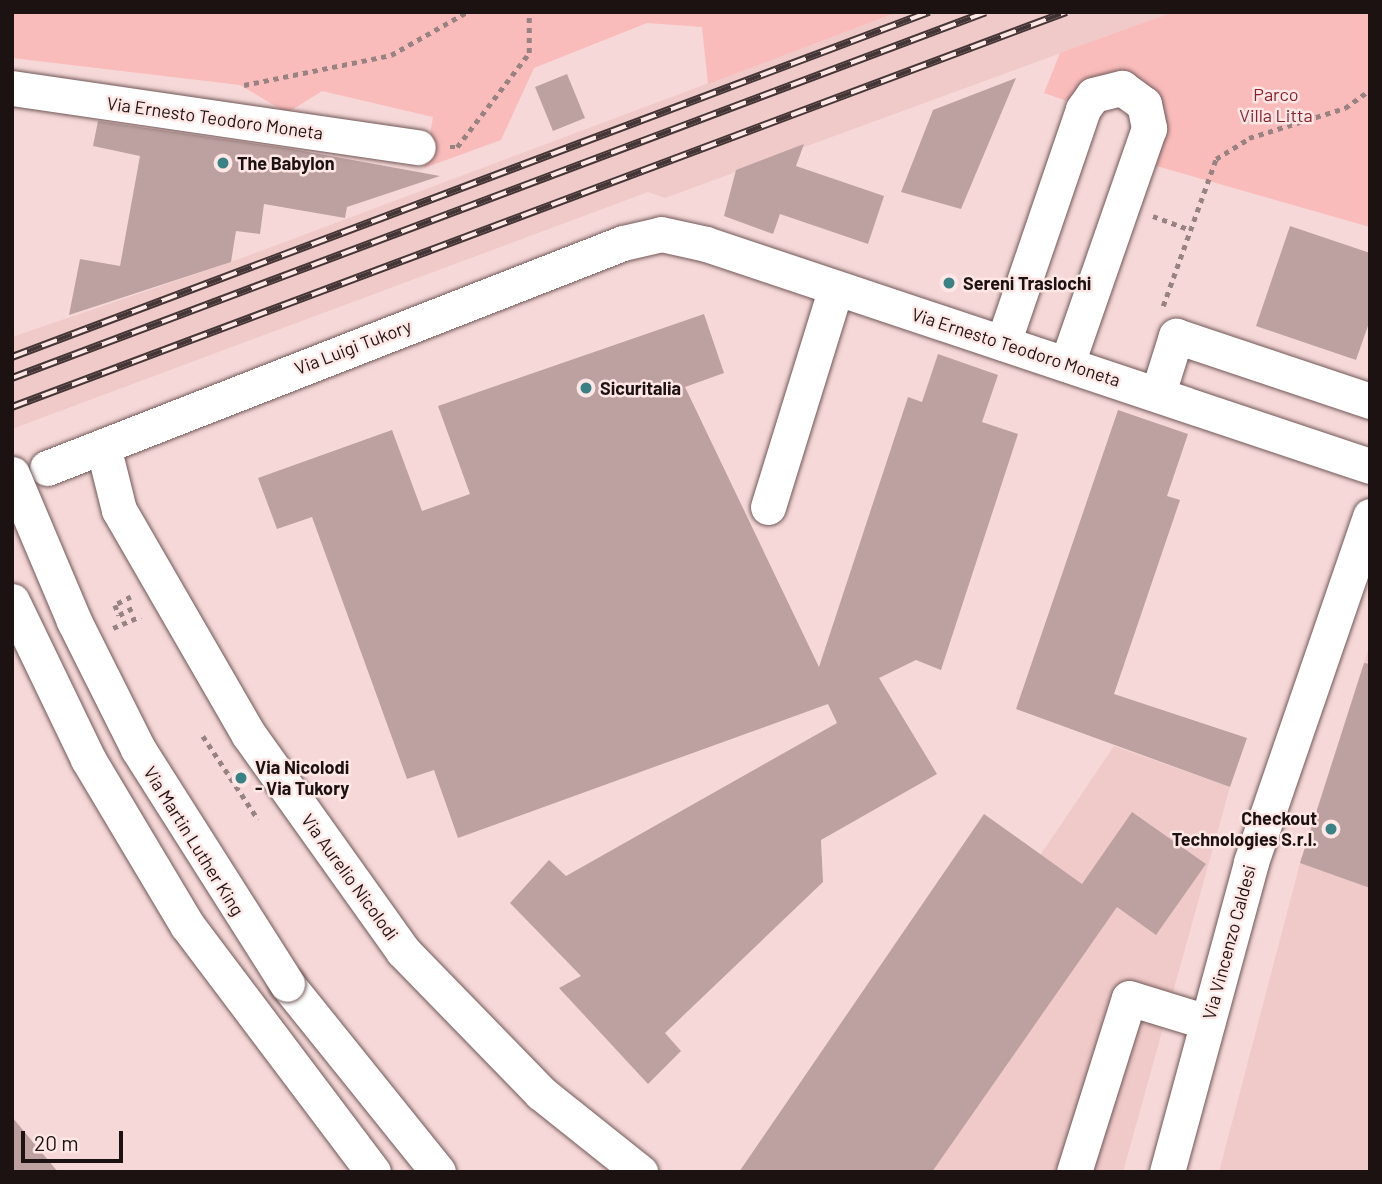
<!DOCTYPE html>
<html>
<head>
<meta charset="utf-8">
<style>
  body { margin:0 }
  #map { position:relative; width:1382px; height:1184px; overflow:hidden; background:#f6d8d8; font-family:Barlow,sans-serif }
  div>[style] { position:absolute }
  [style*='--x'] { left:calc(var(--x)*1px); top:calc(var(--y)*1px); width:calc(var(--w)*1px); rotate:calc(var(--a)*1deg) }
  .built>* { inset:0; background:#f0cac9 }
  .green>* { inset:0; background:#f9bcbb }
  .building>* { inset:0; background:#bda1a1 }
  .path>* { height:4.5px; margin-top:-2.25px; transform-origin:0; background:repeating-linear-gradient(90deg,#988383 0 5px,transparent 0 10px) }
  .roads { filter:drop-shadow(0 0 2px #715858) drop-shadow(0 0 2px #715858) }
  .minor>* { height:35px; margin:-17.5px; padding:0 17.5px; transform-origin:17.5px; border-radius:17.5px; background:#fff }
  .rail>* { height:8px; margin-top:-4px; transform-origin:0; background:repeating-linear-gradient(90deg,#ffe7e6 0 16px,#443636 0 32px); box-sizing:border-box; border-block:2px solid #443636 }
  .bridges { filter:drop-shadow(0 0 2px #715858) drop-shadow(0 0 2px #715858) }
  .minor-bridge>* { height:35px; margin:-17.5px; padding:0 17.5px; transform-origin:17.5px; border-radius:17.5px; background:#fff }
  .dots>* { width:19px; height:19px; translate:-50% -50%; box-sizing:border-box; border:4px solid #ffe7e6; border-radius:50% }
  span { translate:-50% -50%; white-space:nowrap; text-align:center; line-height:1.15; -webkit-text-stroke:5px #ffe7e6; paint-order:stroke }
  .park-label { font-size:18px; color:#8d1f2d }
  .street-label { font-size:18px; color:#1c1212 }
  .poi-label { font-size:18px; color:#1c1212; font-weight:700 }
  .left { translate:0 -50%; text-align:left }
  .right { translate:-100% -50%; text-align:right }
  .frame { position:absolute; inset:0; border:14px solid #1c1212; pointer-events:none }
  .scale { position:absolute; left:21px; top:1131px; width:102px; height:32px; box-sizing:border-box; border:4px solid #1c1212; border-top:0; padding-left:9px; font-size:21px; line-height:24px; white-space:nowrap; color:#1c1212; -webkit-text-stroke:5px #ffe7e6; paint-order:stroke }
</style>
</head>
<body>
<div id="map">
  <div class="built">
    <div style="clip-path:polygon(898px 12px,1173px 12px,665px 198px,648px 192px,12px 429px,12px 337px,231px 262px)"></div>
    <div style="clip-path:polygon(1370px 644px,1370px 1172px,1219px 1172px,1300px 863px)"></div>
    <div style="clip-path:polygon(1114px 746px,1230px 787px,1123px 1172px,826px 1172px)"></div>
  </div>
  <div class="green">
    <div style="clip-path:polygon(12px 12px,898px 12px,708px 84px,702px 27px,647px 23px,534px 68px,501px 140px,424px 168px,433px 117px,322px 91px,287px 113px,240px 85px,12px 58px)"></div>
    <div style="clip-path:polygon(1173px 12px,1370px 12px,1370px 227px,1153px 165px,1160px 110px,1070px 102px,1044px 93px,1060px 53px)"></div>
  </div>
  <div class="building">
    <div style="clip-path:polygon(567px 74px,585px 118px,553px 131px,535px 87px)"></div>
    <div style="clip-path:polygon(1016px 78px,961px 209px,901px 192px,933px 110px)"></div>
    <div style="clip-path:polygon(98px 121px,292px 149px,440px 176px,347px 207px,345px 218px,264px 204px,260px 234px,236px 231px,231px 262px,69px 315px,80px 259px,120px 266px,140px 156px,93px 146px)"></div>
    <div style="clip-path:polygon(804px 144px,796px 166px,884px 196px,868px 244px,780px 214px,773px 234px,724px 216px,736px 170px)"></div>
    <div style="clip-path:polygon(1290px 226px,1370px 253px,1370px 320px,1356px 360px,1256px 326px)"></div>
    <div style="clip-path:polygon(704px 314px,724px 373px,685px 387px,819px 667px,908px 397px,922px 402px,938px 354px,998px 375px,982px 422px,1018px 434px,941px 670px,916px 660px,879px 678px,937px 774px,821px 840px,823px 882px,665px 1033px,681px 1051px,648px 1084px,559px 988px,581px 976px,510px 903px,549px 860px,566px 876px,837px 723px,828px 704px,458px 838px,434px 770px,407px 779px,312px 517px,277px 529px,258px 478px,392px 430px,422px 511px,470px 494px,438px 406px)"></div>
    <div style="clip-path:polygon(1118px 410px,1188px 434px,1167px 496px,1180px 500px,1114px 694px,1247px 738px,1230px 787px,1016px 709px)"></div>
    <div style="clip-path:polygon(1364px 663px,1370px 664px,1370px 888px,1300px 863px)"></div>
    <div style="clip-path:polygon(1132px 812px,1206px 864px,1156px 935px,1117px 907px,932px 1172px,739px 1172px,984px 814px,1082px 884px)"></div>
    <div style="clip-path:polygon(12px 1117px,58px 1172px,12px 1172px)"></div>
  </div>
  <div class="path">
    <div style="--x:244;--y:85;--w:150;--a:-11.5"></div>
    <div style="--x:391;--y:55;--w:87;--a:-29.5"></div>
    <div style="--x:450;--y:147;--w:7;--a:0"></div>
    <div style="--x:457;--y:147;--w:118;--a:-52.5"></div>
    <div style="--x:529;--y:53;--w:41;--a:-90"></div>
    <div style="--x:1153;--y:216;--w:40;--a:20.2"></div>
    <div style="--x:1163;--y:306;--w:156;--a:-70.2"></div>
    <div style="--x:1216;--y:159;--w:39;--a:-32"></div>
    <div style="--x:1249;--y:138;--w:101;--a:-17.4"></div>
    <div style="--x:1345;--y:108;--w:31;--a:-36"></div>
    <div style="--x:131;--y:597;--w:18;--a:153"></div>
    <div style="--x:115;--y:605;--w:11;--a:68"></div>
    <div style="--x:119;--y:615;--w:18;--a:-27"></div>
    <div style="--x:113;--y:628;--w:30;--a:-23"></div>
    <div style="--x:203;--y:736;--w:100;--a:56.5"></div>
  </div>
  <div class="roads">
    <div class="minor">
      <div style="--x:12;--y:88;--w:410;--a:8.3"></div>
      <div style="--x:1003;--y:343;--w:247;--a:-71.1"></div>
      <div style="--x:1083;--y:109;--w:17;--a:-54"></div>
      <div style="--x:1093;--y:95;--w:30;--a:-14"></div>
      <div style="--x:1122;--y:88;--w:27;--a:36"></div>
      <div style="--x:1144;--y:104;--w:25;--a:78"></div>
      <div style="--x:1149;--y:128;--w:250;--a:109.2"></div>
      <div style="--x:1158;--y:393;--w:60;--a:-72.5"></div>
      <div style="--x:1176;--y:336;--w:205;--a:18.5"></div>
      <div style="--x:103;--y:446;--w:66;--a:76"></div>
      <div style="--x:119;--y:510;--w:260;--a:60"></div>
      <div style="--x:249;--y:735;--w:265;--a:54.5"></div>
      <div style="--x:403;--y:951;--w:198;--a:45.8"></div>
      <div style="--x:541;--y:1093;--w:127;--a:38.6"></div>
      <div style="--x:47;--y:468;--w:618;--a:-21.34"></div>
      <div style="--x:623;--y:243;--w:39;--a:-13"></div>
      <div style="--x:661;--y:234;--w:46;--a:12.5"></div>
      <div style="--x:706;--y:244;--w:700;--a:18.49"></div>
      <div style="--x:768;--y:507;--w:229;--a:-72.8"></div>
      <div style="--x:12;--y:601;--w:175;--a:64.3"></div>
      <div style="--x:88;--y:759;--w:193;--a:59.2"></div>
      <div style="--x:187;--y:925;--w:309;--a:53"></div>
      <div style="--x:287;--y:984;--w:241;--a:51.2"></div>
      <div style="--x:1074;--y:1172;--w:182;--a:-72.5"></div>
      <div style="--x:1129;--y:998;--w:82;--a:17.1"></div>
      <div style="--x:1167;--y:1172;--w:321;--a:-74.8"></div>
      <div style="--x:1251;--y:862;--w:366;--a:-71"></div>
    </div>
  </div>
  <div class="rail">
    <div style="--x:12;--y:357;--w:980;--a:-20.62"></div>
    <div style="--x:12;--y:378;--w:1040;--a:-20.59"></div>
    <div style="--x:12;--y:407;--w:1126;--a:-20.54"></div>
  </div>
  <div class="bridges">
    <div class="minor-bridge">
      <div style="--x:12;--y:474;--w:160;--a:67.1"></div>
      <div style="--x:74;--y:621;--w:143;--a:63.4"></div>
      <div style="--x:138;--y:749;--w:278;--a:57.6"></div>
    </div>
  </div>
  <div class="dots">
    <div style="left:223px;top:163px;background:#398285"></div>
    <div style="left:949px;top:283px;background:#398285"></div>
    <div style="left:586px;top:388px;background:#398285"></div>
    <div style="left:241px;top:778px;background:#398285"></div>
    <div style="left:1331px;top:829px;background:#398285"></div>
  </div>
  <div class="park-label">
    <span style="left:1276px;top:105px">Parco<br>Villa Litta</span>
  </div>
  <div class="street-label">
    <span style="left:215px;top:118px;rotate:8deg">Via Ernesto Teodoro Moneta</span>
    <span style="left:353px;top:347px;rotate:-21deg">Via Luigi Tukory</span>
    <span style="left:1016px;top:347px;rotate:18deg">Via Ernesto Teodoro Moneta</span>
    <span style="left:194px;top:841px;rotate:58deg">Via Martin Luther King</span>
    <span style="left:350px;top:877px;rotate:54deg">Via Aurelio Nicolodi</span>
    <span style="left:1229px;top:942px;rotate:-75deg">Via Vincenzo Caldesi</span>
  </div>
  <div class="poi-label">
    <span class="left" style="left:237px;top:163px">The Babylon</span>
    <span class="left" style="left:963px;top:283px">Sereni Traslochi</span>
    <span class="left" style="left:600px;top:388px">Sicuritalia</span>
    <span class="left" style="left:255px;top:778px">Via Nicolodi<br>- Via Tukory</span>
    <span class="right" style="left:1317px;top:829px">Checkout<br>Technologies S.r.l.</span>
  </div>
  <div class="frame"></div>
  <div class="scale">20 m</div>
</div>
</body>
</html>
